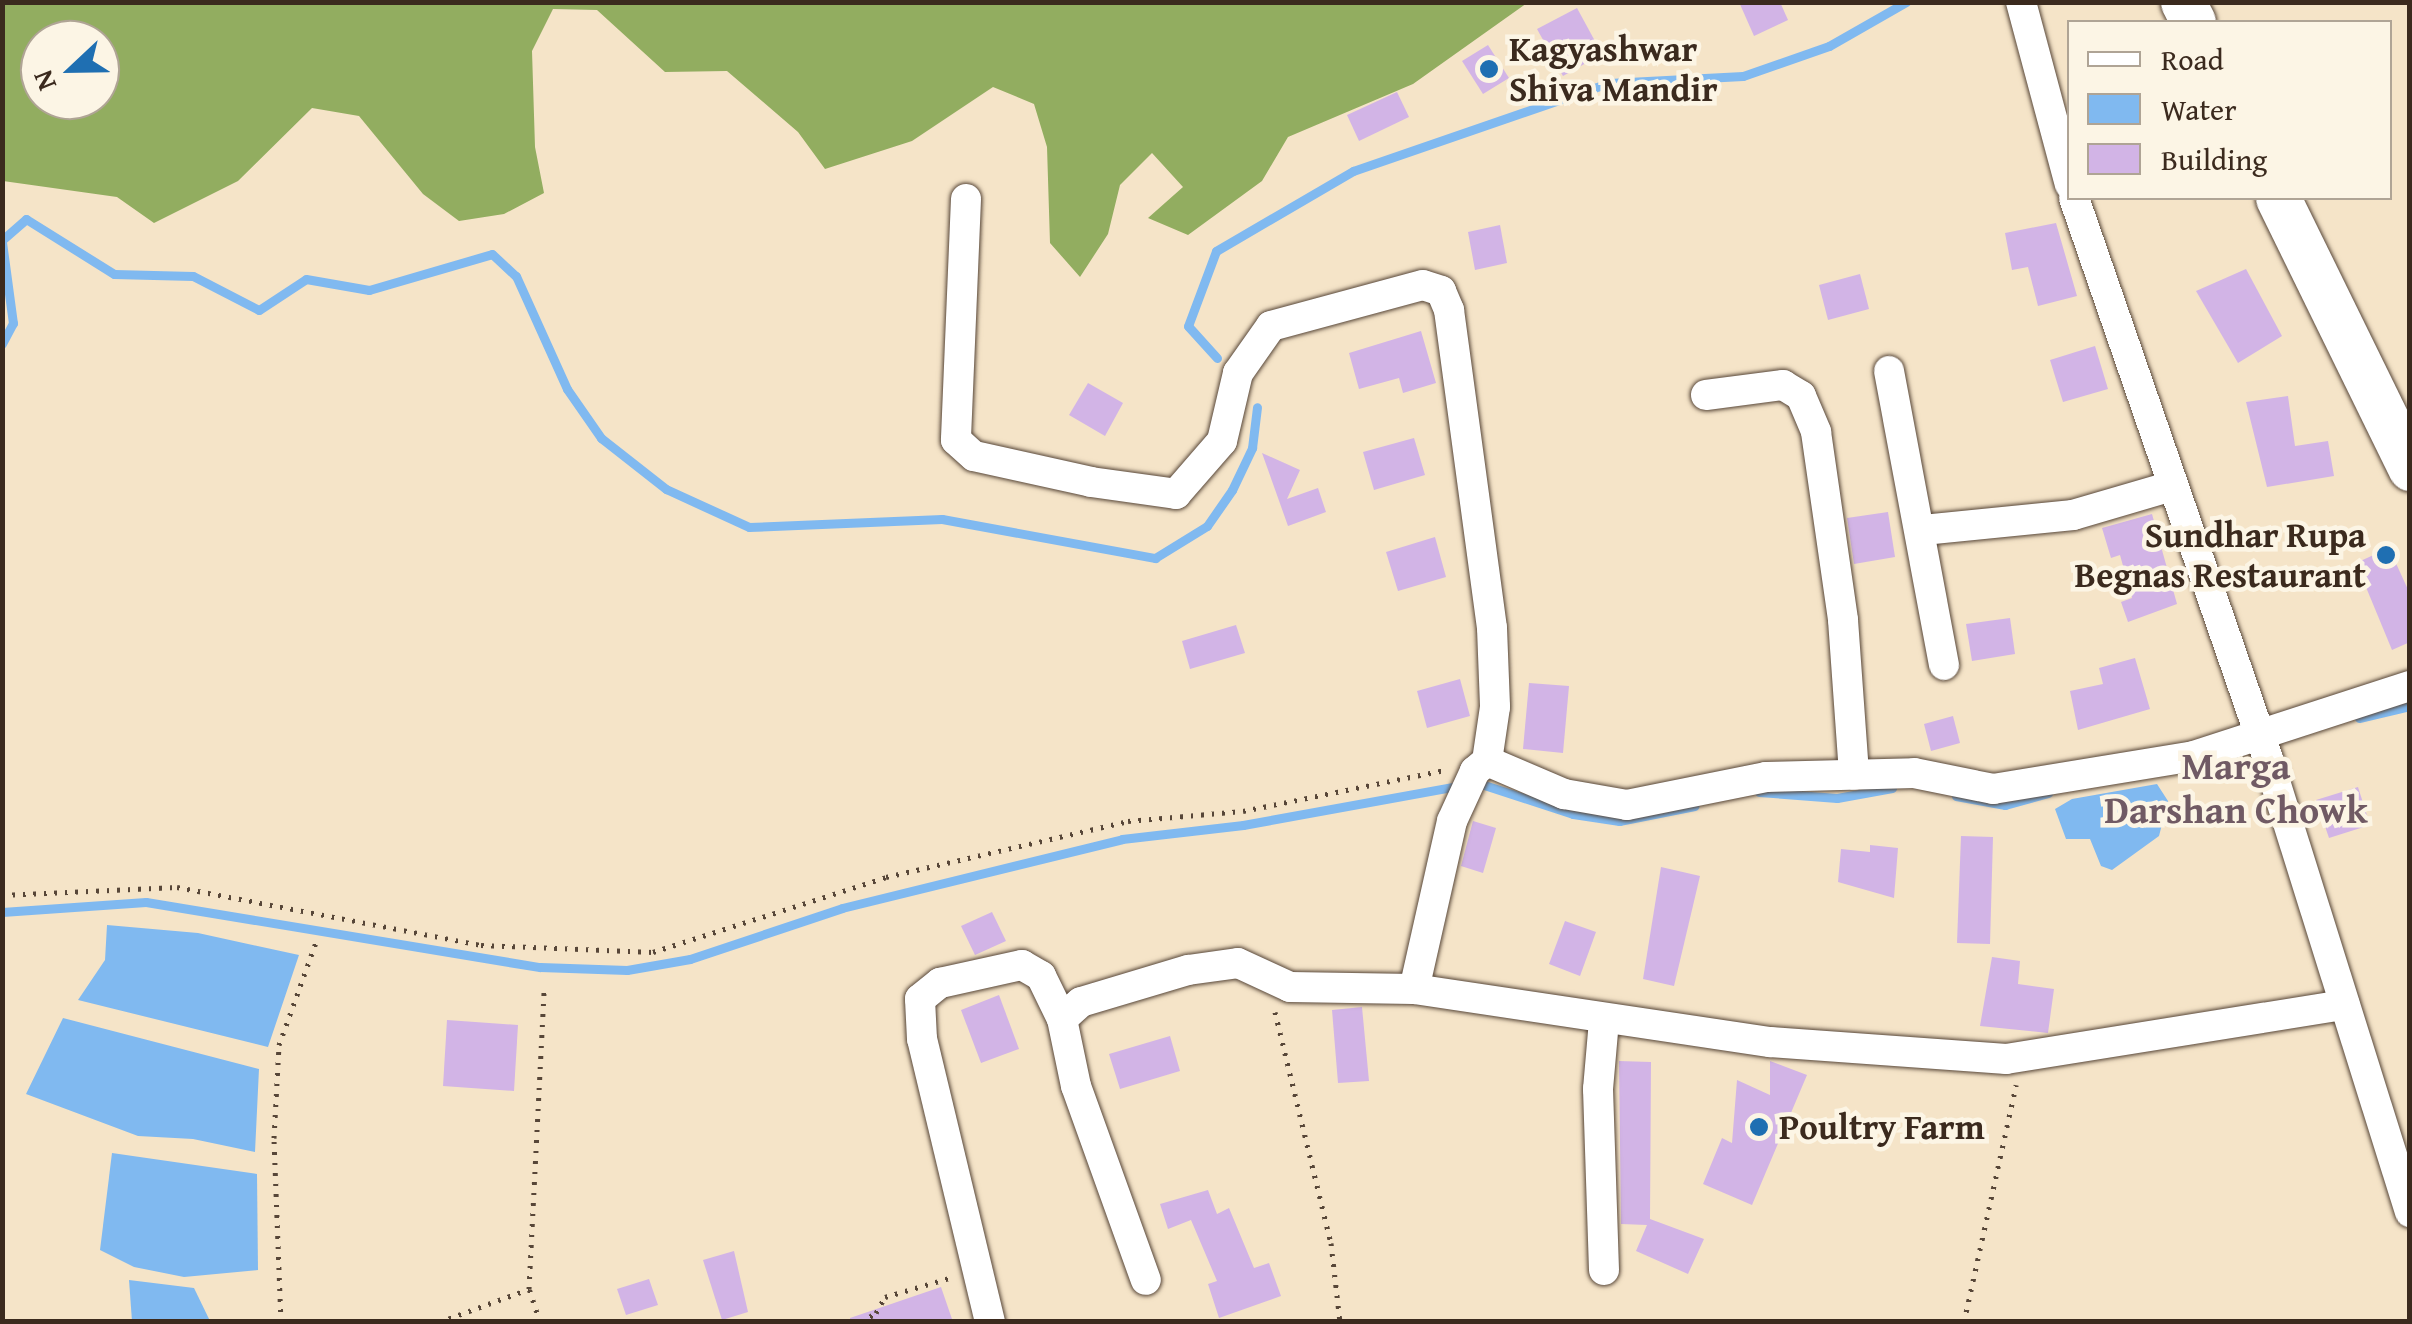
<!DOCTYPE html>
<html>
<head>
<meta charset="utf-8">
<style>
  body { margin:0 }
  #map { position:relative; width:2412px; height:1324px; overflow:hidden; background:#f5e4c8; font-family:"Gentium Book Plus",serif }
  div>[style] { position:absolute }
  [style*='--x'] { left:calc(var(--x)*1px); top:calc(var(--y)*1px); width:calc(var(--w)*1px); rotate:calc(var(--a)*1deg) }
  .forest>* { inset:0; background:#92ad60 }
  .water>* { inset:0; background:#80b9f0 }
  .stream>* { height:9px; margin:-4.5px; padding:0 4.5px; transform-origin:4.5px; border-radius:4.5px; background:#80b9f0 }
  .building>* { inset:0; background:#d2b4e6 }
  .path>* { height:5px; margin-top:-2.5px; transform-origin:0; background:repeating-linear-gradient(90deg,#574638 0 2.5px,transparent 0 10.5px) }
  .roads { filter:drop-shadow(0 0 2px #574638) drop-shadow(0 0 2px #574638) }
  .street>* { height:30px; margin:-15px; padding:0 15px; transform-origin:15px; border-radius:15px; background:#fff }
  .secondary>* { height:45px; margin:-22.5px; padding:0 22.5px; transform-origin:22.5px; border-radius:22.5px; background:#fff }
  .dots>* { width:28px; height:28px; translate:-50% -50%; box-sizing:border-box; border:5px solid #fcf5e5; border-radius:50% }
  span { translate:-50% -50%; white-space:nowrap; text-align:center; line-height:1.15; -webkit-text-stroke:9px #fcf5e5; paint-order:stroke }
  .poi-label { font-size:35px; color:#3b2a1e; font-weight:700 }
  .left { translate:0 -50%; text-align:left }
  .right { translate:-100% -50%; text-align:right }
  .neighbourhood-label { font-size:38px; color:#705a64; font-weight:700 }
  .frame { position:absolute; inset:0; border:5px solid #3b2a1e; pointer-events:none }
  .legend { position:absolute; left:2067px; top:20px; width:325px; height:180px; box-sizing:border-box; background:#fcf5e5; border:2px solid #afa495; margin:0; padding:12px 18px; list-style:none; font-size:30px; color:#3b2a1e }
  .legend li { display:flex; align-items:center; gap:20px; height:50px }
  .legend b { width:50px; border:2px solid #afa495 }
  .north { position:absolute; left:20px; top:20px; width:100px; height:100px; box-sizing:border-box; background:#fcf5e5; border:2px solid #afa495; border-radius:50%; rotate:248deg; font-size:28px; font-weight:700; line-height:40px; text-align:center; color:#3b2a1e }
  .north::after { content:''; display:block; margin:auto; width:35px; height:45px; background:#1f6fb2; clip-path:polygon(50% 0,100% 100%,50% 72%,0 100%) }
</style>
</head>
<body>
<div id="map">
  <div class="forest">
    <div style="clip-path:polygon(evenodd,2px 3px,3px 2px,1527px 3px,1413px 84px,1288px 137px,1262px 181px,1188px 235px,1148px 218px,1183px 187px,1152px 153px,1120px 185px,1108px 234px,1080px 277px,1050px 243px,1047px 147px,1034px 104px,993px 87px,912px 141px,825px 169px,798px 132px,727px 71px,665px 72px,597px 10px,553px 9px,532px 51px,535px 147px,544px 193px,504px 214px,459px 221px,423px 194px,359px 116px,312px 108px,238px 181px,154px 223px,117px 197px,3px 181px,2px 3px,40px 40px,100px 40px,100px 100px,40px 100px,40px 40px)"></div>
  </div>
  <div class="water">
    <div style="clip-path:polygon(2157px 784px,2168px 801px,2159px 836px,2112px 870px,2101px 866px,2090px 839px,2066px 839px,2055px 809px,2072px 799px)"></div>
    <div style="clip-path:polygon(107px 925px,198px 933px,299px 955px,268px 1047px,78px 1000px,105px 960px)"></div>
    <div style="clip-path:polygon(63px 1018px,259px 1069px,255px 1152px,193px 1139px,138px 1136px,26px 1094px)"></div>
    <div style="clip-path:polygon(112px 1153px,257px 1174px,258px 1270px,184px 1277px,134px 1267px,100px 1250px)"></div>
    <div style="clip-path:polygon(129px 1280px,194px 1288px,210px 1321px,132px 1321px)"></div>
  </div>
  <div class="stream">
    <div style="--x:2;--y:240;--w:32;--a:-41"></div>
    <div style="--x:26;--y:219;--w:104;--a:32"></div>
    <div style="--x:114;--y:274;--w:79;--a:1.5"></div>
    <div style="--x:193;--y:276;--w:74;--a:27.3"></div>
    <div style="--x:259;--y:310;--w:56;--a:-33.4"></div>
    <div style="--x:306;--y:279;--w:64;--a:9.9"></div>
    <div style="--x:369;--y:290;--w:128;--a:-16.3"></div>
    <div style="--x:492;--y:254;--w:33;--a:43"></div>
    <div style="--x:516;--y:276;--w:124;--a:65.7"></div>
    <div style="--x:567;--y:389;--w:60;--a:55.2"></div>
    <div style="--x:601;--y:438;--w:83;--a:38.1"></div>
    <div style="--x:666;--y:489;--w:91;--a:24.6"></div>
    <div style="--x:749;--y:527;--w:193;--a:-2.4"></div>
    <div style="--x:942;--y:519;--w:217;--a:10.4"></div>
    <div style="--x:1155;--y:558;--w:61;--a:-31.6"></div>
    <div style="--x:1207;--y:526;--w:44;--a:-55.2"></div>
    <div style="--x:1232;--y:490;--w:47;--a:-64.5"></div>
    <div style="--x:1252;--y:448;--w:41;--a:-83"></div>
    <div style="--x:2;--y:242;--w:82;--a:82.3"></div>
    <div style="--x:13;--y:323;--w:24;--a:118"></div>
    <div style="--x:1217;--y:358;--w:43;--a:-132.2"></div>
    <div style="--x:1188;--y:326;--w:80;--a:-69.5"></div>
    <div style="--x:1216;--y:251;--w:159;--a:-30.3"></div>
    <div style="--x:1353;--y:171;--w:271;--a:-19"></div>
    <div style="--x:1609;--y:83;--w:134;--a:-3"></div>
    <div style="--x:1743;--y:76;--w:91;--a:-19.2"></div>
    <div style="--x:1829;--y:46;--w:89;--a:-29.7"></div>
    <div style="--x:2359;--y:718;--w:52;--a:-13.2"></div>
    <div style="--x:1478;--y:783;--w:100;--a:18.1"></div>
    <div style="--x:1573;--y:814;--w:47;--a:8.7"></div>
    <div style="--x:1619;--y:821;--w:77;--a:-11.2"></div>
    <div style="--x:1759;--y:792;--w:78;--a:4.4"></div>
    <div style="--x:1837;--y:798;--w:56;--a:-10.3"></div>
    <div style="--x:1956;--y:796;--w:50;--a:10.4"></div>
    <div style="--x:2005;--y:805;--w:45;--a:-15.6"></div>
    <div style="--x:2;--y:912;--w:144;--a:-4"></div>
    <div style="--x:146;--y:902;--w:399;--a:9.4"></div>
    <div style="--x:540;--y:967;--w:87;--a:2"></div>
    <div style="--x:627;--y:970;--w:64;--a:-9.9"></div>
    <div style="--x:690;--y:959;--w:160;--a:-18.5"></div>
    <div style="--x:842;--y:908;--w:288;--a:-13.8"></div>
    <div style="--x:1122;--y:839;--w:122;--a:-6.6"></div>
    <div style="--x:1243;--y:825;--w:219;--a:-10.3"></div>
  </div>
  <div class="building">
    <div style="clip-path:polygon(1739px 2px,1780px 2px,1788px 20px,1754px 36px)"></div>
    <div style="clip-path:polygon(1577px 8px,1602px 54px,1563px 76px,1537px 29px)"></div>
    <div style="clip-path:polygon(1488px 45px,1509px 78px,1483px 94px,1462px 61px)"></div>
    <div style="clip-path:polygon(1397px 92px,1409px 117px,1359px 141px,1347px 115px)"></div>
    <div style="clip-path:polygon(2056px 223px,2077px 296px,2038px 306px,2028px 267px,2012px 270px,2005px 233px)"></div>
    <div style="clip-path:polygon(1500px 225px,1507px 263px,1475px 270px,1468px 232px)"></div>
    <div style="clip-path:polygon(2246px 269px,2282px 336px,2238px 363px,2196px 291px)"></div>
    <div style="clip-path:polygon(1860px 274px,1869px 309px,1828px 320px,1819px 285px)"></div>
    <div style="clip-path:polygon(1421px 331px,1436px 383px,1403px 393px,1399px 378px,1359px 389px,1349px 353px)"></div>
    <div style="clip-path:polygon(2095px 346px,2108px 389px,2063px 402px,2050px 360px)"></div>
    <div style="clip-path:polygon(1088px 383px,1123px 403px,1105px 436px,1069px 415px)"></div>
    <div style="clip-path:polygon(2288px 396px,2295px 446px,2328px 441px,2334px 476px,2267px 487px,2246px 402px)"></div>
    <div style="clip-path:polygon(1414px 438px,1425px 475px,1374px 490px,1363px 452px)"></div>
    <div style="clip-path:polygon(1262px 453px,1300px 470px,1287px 499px,1318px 488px,1326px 512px,1288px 526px)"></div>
    <div style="clip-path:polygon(1888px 512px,1895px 557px,1854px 564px,1847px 518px)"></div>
    <div style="clip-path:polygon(2152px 514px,2177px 604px,2128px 622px,2121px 602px,2132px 598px,2120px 555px,2111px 558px,2102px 528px)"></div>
    <div style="clip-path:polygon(1435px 537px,1446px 577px,1398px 591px,1386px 552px)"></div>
    <div style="clip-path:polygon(2389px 548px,2410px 594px,2410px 642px,2392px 650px,2356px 563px)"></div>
    <div style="clip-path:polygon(2010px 618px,2015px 654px,1972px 661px,1966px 624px)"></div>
    <div style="clip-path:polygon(1236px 625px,1245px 653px,1190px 669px,1182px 641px)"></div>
    <div style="clip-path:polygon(2135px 658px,2150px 709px,2078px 730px,2070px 691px,2103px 684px,2099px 668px)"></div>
    <div style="clip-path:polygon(1460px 679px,1470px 716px,1427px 728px,1417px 691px)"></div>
    <div style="clip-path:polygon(1529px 683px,1569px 686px,1563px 753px,1523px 749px)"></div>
    <div style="clip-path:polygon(1953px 716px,1960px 743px,1931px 751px,1924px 724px)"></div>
    <div style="clip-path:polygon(2358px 787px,2370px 825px,2329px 838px,2316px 800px)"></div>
    <div style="clip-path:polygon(1473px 821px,1496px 828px,1483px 873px,1461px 866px)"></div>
    <div style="clip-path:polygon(1961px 836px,1993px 837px,1990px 944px,1957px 943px)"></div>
    <div style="clip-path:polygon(1870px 845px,1898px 848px,1894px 898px,1838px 882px,1841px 849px,1870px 852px)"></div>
    <div style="clip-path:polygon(1661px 867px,1700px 876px,1674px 986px,1643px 979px)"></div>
    <div style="clip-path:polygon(992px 912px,1006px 941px,975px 955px,961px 926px)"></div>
    <div style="clip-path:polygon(1565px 921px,1596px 932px,1580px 976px,1549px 964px)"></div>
    <div style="clip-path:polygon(1992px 957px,2020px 961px,2018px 984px,2054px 989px,2048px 1033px,1980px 1026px)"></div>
    <div style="clip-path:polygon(999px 995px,1019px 1049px,981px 1063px,961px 1010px)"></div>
    <div style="clip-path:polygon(1362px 1007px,1369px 1081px,1338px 1083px,1332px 1010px)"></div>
    <div style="clip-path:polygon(447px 1020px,518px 1025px,514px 1091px,443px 1086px)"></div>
    <div style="clip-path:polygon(1170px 1036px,1180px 1071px,1120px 1089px,1109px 1054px)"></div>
    <div style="clip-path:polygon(1619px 1061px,1651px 1062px,1650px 1219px,1704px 1239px,1688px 1274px,1636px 1251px,1647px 1225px,1621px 1224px)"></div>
    <div style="clip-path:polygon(1770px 1061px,1807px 1075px,1752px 1205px,1703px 1184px,1722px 1138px,1732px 1143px,1737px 1080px,1770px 1095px)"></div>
    <div style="clip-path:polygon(1208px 1190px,1217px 1214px,1229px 1208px,1254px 1268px,1269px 1263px,1281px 1296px,1219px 1318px,1208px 1284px,1217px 1281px,1191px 1220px,1168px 1229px,1160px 1204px)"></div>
    <div style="clip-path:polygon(734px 1251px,748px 1312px,722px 1320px,703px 1260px)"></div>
    <div style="clip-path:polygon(649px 1279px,658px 1305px,626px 1315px,617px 1289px)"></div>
    <div style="clip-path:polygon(941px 1287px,953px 1322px,850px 1322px,850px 1318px)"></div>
  </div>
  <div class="path">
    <div style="--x:2;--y:895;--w:175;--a:-2.6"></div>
    <div style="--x:177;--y:887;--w:309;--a:10.8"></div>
    <div style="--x:481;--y:945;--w:172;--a:2.3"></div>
    <div style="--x:653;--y:952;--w:245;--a:-17.8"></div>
    <div style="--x:886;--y:877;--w:248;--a:-13"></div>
    <div style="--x:1128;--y:821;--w:115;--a:-5"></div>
    <div style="--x:1243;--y:811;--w:206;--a:-11.5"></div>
    <div style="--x:1275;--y:1012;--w:238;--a:76.4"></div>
    <div style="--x:1331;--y:1243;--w:80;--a:83.5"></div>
    <div style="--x:281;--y:1322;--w:184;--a:-92.2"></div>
    <div style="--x:274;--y:1138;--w:93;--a:-86.9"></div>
    <div style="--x:279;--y:1045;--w:109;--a:-70.2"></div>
    <div style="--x:439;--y:1322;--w:96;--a:-20.1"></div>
    <div style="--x:540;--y:1322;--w:35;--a:-108"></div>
    <div style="--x:529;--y:1289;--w:298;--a:-87.1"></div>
    <div style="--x:861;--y:1322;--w:17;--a:-31"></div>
    <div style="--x:876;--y:1313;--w:18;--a:-61"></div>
    <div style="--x:885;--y:1297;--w:71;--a:-16.4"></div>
    <div style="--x:1964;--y:1322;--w:243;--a:-77.6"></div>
  </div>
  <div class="roads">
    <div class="street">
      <div style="--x:2021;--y:2;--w:189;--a:75"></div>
      <div style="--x:2074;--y:198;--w:594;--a:70.92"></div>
      <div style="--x:2268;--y:759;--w:475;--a:72.6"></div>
      <div style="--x:966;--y:199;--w:241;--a:92.4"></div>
      <div style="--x:956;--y:440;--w:24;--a:42"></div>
      <div style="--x:974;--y:456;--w:120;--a:12.5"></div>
      <div style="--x:1091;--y:482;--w:86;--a:8"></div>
      <div style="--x:1176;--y:494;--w:70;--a:-49"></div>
      <div style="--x:1222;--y:441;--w:70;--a:-76.8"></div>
      <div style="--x:1238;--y:373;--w:57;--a:-54.9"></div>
      <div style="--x:1271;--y:326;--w:157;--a:-15.1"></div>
      <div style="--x:1423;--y:285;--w:19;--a:18"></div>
      <div style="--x:1441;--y:291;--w:21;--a:67"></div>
      <div style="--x:1449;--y:310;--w:321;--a:82.3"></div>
      <div style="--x:1492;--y:628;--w:79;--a:87.8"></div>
      <div style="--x:1495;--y:707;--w:55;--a:98.4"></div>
      <div style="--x:1487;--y:761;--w:16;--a:140"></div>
      <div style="--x:1475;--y:771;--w:55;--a:114.7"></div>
      <div style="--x:1452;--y:821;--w:172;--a:102.7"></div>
      <div style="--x:1889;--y:371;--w:299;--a:79.4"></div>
      <div style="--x:1706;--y:395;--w:78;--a:-7.4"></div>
      <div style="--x:1783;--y:385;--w:21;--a:31"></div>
      <div style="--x:1801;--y:396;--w:39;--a:67"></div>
      <div style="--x:1816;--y:432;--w:190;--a:81.8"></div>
      <div style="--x:1843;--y:620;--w:155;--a:85.9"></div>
      <div style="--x:1923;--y:530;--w:151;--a:-5.7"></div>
      <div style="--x:2073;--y:515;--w:100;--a:-16.3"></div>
      <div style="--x:1487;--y:761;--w:84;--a:23.2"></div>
      <div style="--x:1564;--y:794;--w:64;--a:9.9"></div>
      <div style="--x:1627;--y:805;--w:142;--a:-11.4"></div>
      <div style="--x:1766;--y:777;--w:148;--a:-1.5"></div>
      <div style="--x:1914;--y:773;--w:81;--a:11.4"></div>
      <div style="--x:1993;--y:789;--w:204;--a:-9.3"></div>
      <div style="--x:2194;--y:756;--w:227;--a:-18"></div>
      <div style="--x:1062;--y:1019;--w:25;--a:-42"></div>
      <div style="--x:1081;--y:1002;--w:112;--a:-16.7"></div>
      <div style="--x:1188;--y:970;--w:50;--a:-8"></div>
      <div style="--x:1238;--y:963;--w:57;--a:24.8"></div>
      <div style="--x:1290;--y:987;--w:124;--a:0.9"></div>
      <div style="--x:1414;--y:989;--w:360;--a:8.5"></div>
      <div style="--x:1770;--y:1042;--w:237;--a:4.1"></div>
      <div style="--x:2006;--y:1059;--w:343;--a:-9.1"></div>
      <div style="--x:1604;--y:1270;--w:181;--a:-91.9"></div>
      <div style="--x:1598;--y:1089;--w:69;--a:-85"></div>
      <div style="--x:990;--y:1322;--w:291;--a:-103.5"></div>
      <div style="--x:922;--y:1039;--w:40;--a:-92.9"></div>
      <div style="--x:920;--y:999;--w:26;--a:-39"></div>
      <div style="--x:940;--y:983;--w:84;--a:-12.4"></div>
      <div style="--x:1022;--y:965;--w:22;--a:30"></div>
      <div style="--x:1041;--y:976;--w:48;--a:64"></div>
      <div style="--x:1062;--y:1019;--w:68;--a:78.2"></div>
      <div style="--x:1076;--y:1086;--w:206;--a:70.2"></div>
    </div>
    <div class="secondary">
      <div style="--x:2183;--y:2;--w:22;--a:63"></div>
      <div style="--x:2278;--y:198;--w:301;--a:63.9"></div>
    </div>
  </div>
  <div class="dots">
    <div style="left:1489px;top:69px;background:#1f6fb2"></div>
    <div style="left:2386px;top:555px;background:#1f6fb2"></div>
    <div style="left:1759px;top:1127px;background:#1f6fb2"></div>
  </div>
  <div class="poi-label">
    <span class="left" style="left:1509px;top:69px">Kagyashwar<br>Shiva Mandir</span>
    <span class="right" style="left:2366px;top:555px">Sundhar Rupa<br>Begnas Restaurant</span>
    <span class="left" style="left:1779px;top:1127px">Poultry Farm</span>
  </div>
  <div class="neighbourhood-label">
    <span style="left:2236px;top:788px">Marga<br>Darshan Chowk</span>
  </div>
  <div class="frame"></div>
  <ul class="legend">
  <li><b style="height:12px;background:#fff"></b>Road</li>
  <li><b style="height:28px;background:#80b9f0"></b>Water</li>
  <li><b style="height:28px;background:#d2b4e6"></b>Building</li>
  </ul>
  <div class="north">N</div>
</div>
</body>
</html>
